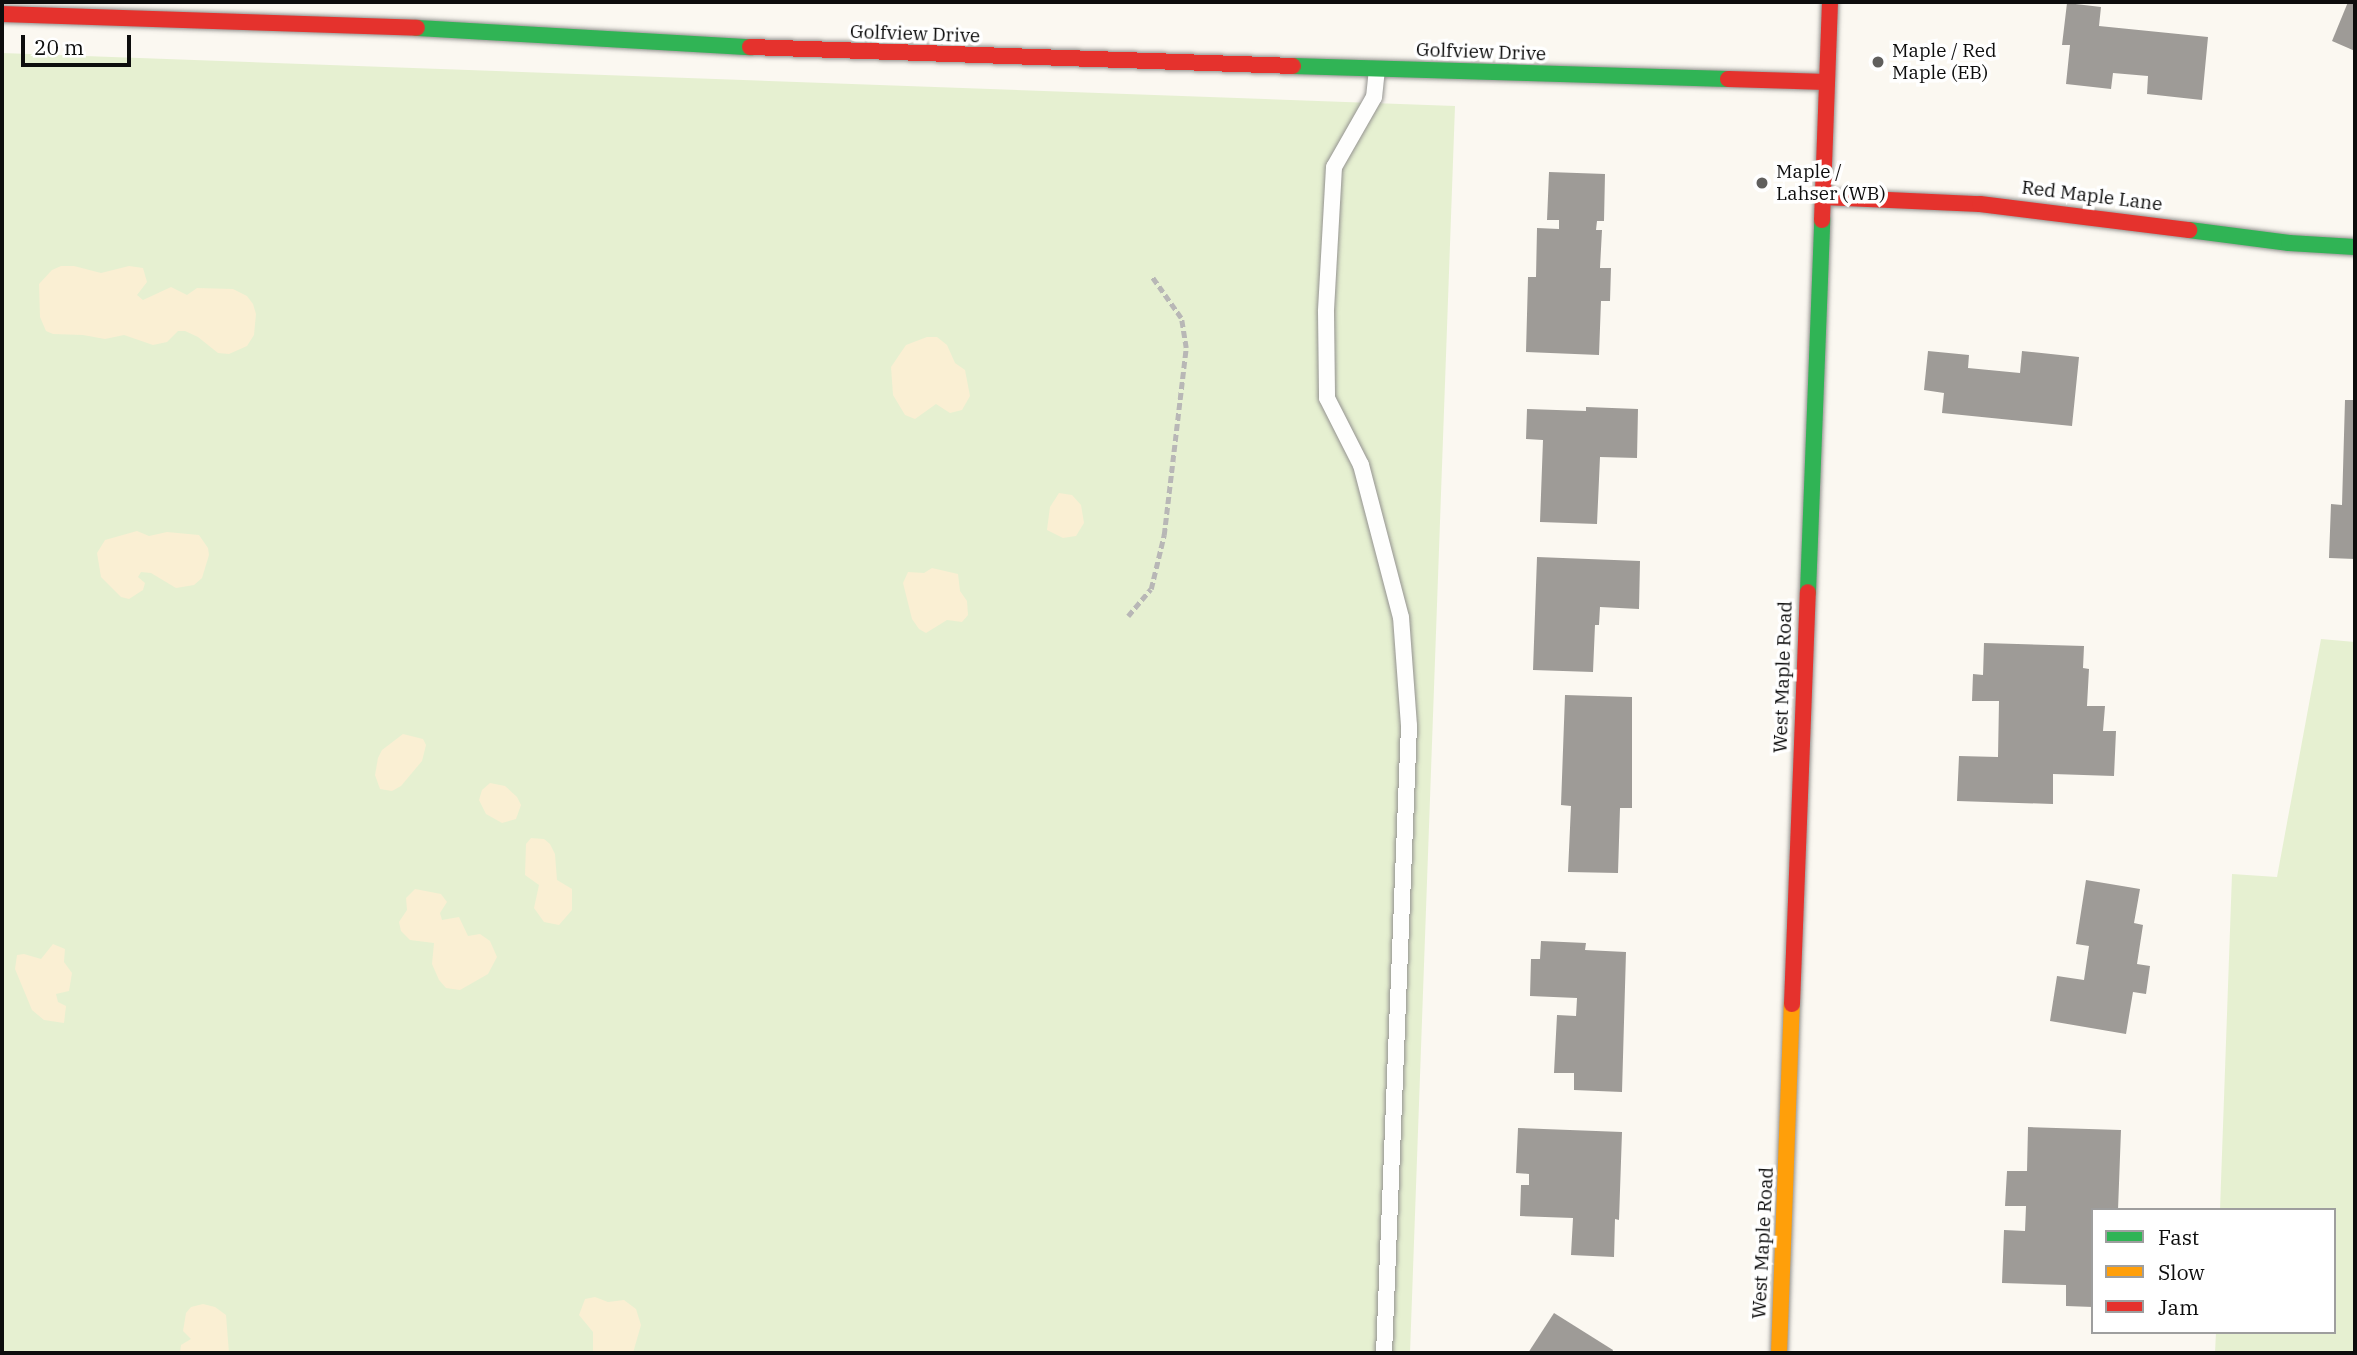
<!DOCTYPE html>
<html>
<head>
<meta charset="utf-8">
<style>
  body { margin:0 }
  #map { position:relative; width:2357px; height:1355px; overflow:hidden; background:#fbf8f1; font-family:"IBM Plex Serif",serif }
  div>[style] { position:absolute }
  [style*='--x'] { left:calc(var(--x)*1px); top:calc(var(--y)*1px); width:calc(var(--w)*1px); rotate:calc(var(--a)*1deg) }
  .green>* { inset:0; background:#e6f0d1 }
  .sand>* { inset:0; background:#faefd3 }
  .building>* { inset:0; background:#9e9b97 }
  .path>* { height:4.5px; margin-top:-2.25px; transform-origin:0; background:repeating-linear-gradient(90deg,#b8b7b6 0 7px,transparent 0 10.5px) }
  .roads { filter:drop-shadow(0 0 2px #949390) drop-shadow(0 0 2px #949390) }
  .lane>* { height:16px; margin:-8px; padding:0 8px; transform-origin:8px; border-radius:8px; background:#fefefd }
  .fast>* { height:16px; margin:-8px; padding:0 8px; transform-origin:8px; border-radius:8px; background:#30b455 }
  .slow>* { height:16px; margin:-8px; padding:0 8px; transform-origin:8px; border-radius:8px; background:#ff9f0a }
  .jam>* { height:16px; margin:-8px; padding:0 8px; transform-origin:8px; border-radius:8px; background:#e5322d }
  .dots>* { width:19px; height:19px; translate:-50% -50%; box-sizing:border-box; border:4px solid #fff; border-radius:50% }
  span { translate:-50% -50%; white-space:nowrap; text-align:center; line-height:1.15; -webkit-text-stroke:7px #fff; paint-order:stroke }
  .street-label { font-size:19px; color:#0d0d0d }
  .poi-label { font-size:19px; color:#0d0d0d }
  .left { translate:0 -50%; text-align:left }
  .frame { position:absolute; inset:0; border:4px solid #0d0d0d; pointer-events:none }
  .legend { position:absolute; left:2091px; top:1208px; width:245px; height:126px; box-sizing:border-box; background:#fff; border:2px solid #9e9e9e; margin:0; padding:9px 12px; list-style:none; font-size:21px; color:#0d0d0d }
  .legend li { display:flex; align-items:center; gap:14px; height:35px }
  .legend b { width:35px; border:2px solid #9e9e9e }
  .scale { position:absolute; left:21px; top:35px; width:110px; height:32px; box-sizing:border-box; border:4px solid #0d0d0d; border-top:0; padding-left:9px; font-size:21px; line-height:24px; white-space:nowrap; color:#0d0d0d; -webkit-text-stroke:5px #fff; paint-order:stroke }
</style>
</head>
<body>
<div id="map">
  <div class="green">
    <div style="clip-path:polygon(2px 53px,1455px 106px,1410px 1353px,2px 1353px)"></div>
    <div style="clip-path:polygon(2321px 639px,2355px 642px,2355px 1353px,2215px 1353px,2216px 1332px,2334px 1332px,2334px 1210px,2220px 1210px,2232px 874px,2277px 877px)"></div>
  </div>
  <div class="sand">
    <div style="clip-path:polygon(61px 266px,74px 266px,101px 273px,129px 266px,143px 268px,147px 282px,137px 295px,143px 300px,171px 287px,187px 295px,197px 288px,233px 289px,247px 296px,253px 304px,256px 314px,254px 335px,247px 346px,229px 354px,218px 353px,198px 337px,185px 331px,178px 331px,167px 342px,153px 345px,124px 335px,105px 339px,83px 335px,53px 334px,46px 331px,40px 317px,39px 284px,52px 270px)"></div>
    <div style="clip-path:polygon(927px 337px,937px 337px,947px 345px,955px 363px,965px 370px,970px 396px,962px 410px,950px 413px,936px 404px,915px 419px,905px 415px,893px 395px,891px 367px,906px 345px)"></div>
    <div style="clip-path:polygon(1059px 493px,1072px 495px,1081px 505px,1084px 523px,1076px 536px,1063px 538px,1047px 530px,1050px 507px)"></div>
    <div style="clip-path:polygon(137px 531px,149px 536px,167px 532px,199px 535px,208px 548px,209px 555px,202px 578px,194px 585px,176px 588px,151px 573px,141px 572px,138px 577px,145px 583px,143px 590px,129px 599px,121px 597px,101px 577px,97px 553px,105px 540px)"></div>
    <div style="clip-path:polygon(932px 568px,958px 574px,960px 591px,967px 601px,968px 615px,962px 622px,947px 620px,926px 633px,919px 629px,912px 619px,903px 583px,908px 572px,924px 573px)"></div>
    <div style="clip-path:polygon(403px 734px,423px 739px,426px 745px,422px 761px,401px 786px,392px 791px,380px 789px,375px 775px,378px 758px,382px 750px)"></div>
    <div style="clip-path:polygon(490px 783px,505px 786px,517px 797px,521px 805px,516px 819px,502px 823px,486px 814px,479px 800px,482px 790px)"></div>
    <div style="clip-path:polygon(531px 838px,544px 839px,550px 844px,555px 854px,557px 880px,572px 889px,572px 910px,559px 925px,544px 922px,534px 908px,539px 885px,525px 875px,526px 844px)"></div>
    <div style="clip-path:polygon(415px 889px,441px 894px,447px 902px,440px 913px,442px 920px,459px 917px,468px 936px,480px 934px,490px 941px,497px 957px,488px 974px,460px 990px,446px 988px,439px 980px,432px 964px,434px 943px,410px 940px,401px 931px,399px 922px,407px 910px,406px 898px)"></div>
    <div style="clip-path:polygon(53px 944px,65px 949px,64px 962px,72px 973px,69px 991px,56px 994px,58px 1002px,66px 1006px,64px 1023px,44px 1020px,32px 1010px,15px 969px,17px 955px,24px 954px,41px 959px)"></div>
    <div style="clip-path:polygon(595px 1297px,608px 1302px,624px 1300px,636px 1309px,641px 1325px,633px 1353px,593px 1353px,593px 1332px,579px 1315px,585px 1299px)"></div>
    <div style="clip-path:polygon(203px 1304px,215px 1307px,226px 1315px,229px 1353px,180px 1353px,181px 1345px,191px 1339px,183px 1331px,186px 1313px,191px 1307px)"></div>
  </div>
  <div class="building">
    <div style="clip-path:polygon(2348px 2px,2355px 2px,2355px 51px,2332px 41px)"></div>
    <div style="clip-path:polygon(2067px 3px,2101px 7px,2099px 26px,2208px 37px,2202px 100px,2147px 94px,2148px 76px,2113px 73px,2111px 89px,2066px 84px,2070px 45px,2062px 45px)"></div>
    <div style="clip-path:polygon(1549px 172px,1605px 174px,1604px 221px,1597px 221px,1596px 230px,1602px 230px,1600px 268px,1611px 268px,1610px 301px,1601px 301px,1599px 355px,1526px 352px,1528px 277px,1536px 277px,1537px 228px,1559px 229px,1559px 220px,1547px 220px)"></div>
    <div style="clip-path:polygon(1928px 351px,1969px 355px,1968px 368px,2020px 373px,2022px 351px,2079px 357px,2072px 426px,1942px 413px,1944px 393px,1924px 390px)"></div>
    <div style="clip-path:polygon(2345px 400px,2355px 400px,2355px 559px,2329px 558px,2331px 504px,2342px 505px)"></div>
    <div style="clip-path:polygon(1586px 407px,1638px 409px,1637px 458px,1600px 457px,1597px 524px,1540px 522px,1543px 440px,1526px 439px,1527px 409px,1586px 411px)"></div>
    <div style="clip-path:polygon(1537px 557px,1640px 561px,1639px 609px,1600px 607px,1599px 625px,1595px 625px,1593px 672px,1533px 670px)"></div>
    <div style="clip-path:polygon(1984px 643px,2084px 646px,2083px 668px,2089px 669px,2087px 706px,2105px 706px,2103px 731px,2116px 731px,2114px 776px,2053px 774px,2053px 804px,1957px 801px,1959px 756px,1998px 757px,1999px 701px,1972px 701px,1973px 674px,1983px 675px)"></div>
    <div style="clip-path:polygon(1565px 695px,1632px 697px,1632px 808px,1620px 808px,1618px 873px,1568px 872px,1571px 806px,1561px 805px)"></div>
    <div style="clip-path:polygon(2086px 880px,2140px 889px,2134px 923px,2143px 925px,2137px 964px,2150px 966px,2146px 994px,2133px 992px,2126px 1034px,2050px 1021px,2057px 976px,2084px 980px,2089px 946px,2076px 944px)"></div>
    <div style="clip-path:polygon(1541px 941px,1586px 943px,1585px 950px,1626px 952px,1622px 1092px,1574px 1090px,1574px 1073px,1554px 1073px,1557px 1015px,1576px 1016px,1577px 998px,1530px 996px,1531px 959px,1540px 959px)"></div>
    <div style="clip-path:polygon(2028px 1127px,2121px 1130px,2118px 1210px,2093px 1210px,2093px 1307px,2066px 1306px,2066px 1285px,2002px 1283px,2004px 1230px,2025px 1231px,2026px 1206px,2005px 1206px,2007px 1171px,2027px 1171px)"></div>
    <div style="clip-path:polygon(1518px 1128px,1622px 1132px,1619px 1220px,1615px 1219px,1614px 1257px,1571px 1255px,1573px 1218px,1520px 1216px,1521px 1185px,1529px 1185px,1529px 1174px,1516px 1173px)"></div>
    <div style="clip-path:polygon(1554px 1313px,1613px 1350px,1612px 1353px,1528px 1353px)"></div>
  </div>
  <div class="path">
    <div style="--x:1128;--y:616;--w:35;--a:-50"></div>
    <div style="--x:1151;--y:589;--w:56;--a:-76.5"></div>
    <div style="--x:1164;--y:535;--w:188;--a:-83.3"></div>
    <div style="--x:1186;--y:348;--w:30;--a:-99"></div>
    <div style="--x:1181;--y:318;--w:50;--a:-125.3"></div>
  </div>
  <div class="roads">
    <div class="lane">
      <div style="--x:1377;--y:69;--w:28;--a:96"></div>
      <div style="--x:1374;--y:97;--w:81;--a:119.7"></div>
      <div style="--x:1334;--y:167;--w:145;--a:93.2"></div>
      <div style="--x:1326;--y:312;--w:86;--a:89.3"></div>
      <div style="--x:1327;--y:398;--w:75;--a:63.1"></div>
      <div style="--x:1361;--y:465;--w:157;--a:75.3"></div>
      <div style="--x:1401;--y:617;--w:109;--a:85.8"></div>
      <div style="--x:1409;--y:726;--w:627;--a:92.28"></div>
    </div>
    <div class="fast">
      <div style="--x:417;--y:28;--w:334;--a:3.3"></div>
      <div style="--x:1293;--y:66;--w:435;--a:1.7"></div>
      <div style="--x:2189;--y:230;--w:101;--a:7.4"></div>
      <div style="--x:2289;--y:243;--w:66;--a:3.5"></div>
      <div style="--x:1808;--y:592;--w:372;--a:-87.8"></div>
    </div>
    <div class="slow">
      <div style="--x:1779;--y:1353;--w:349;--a:-87.9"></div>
    </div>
    <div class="jam">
      <div style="--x:2;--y:14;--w:415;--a:1.9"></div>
      <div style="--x:750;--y:47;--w:543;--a:2"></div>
      <div style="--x:1728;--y:79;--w:99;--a:1.7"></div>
      <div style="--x:1823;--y:197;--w:157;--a:2.6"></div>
      <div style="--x:1980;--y:204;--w:211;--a:7.1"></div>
      <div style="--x:1822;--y:220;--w:218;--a:-87.9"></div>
      <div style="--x:1792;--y:1004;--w:412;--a:-87.8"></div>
    </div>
  </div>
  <div class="dots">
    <div style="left:1878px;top:62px;background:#605f5d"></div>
    <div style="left:1762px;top:183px;background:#605f5d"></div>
  </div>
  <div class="street-label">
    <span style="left:915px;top:34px;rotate:2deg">Golfview Drive</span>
    <span style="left:1481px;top:52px;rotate:2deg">Golfview Drive</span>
    <span style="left:2092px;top:196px;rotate:7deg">Red Maple Lane</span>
    <span style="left:1783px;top:677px;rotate:-88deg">West Maple Road</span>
    <span style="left:1763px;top:1243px;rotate:-87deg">West Maple Road</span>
  </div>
  <div class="poi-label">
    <span class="left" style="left:1892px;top:62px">Maple / Red<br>Maple (EB)</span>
    <span class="left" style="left:1776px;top:183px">Maple /<br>Lahser (WB)</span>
  </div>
  <div class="frame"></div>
  <ul class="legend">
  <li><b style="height:9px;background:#30b455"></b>Fast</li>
  <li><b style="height:9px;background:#ff9f0a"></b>Slow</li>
  <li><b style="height:9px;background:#e5322d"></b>Jam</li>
  </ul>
  <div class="scale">20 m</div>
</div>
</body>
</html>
